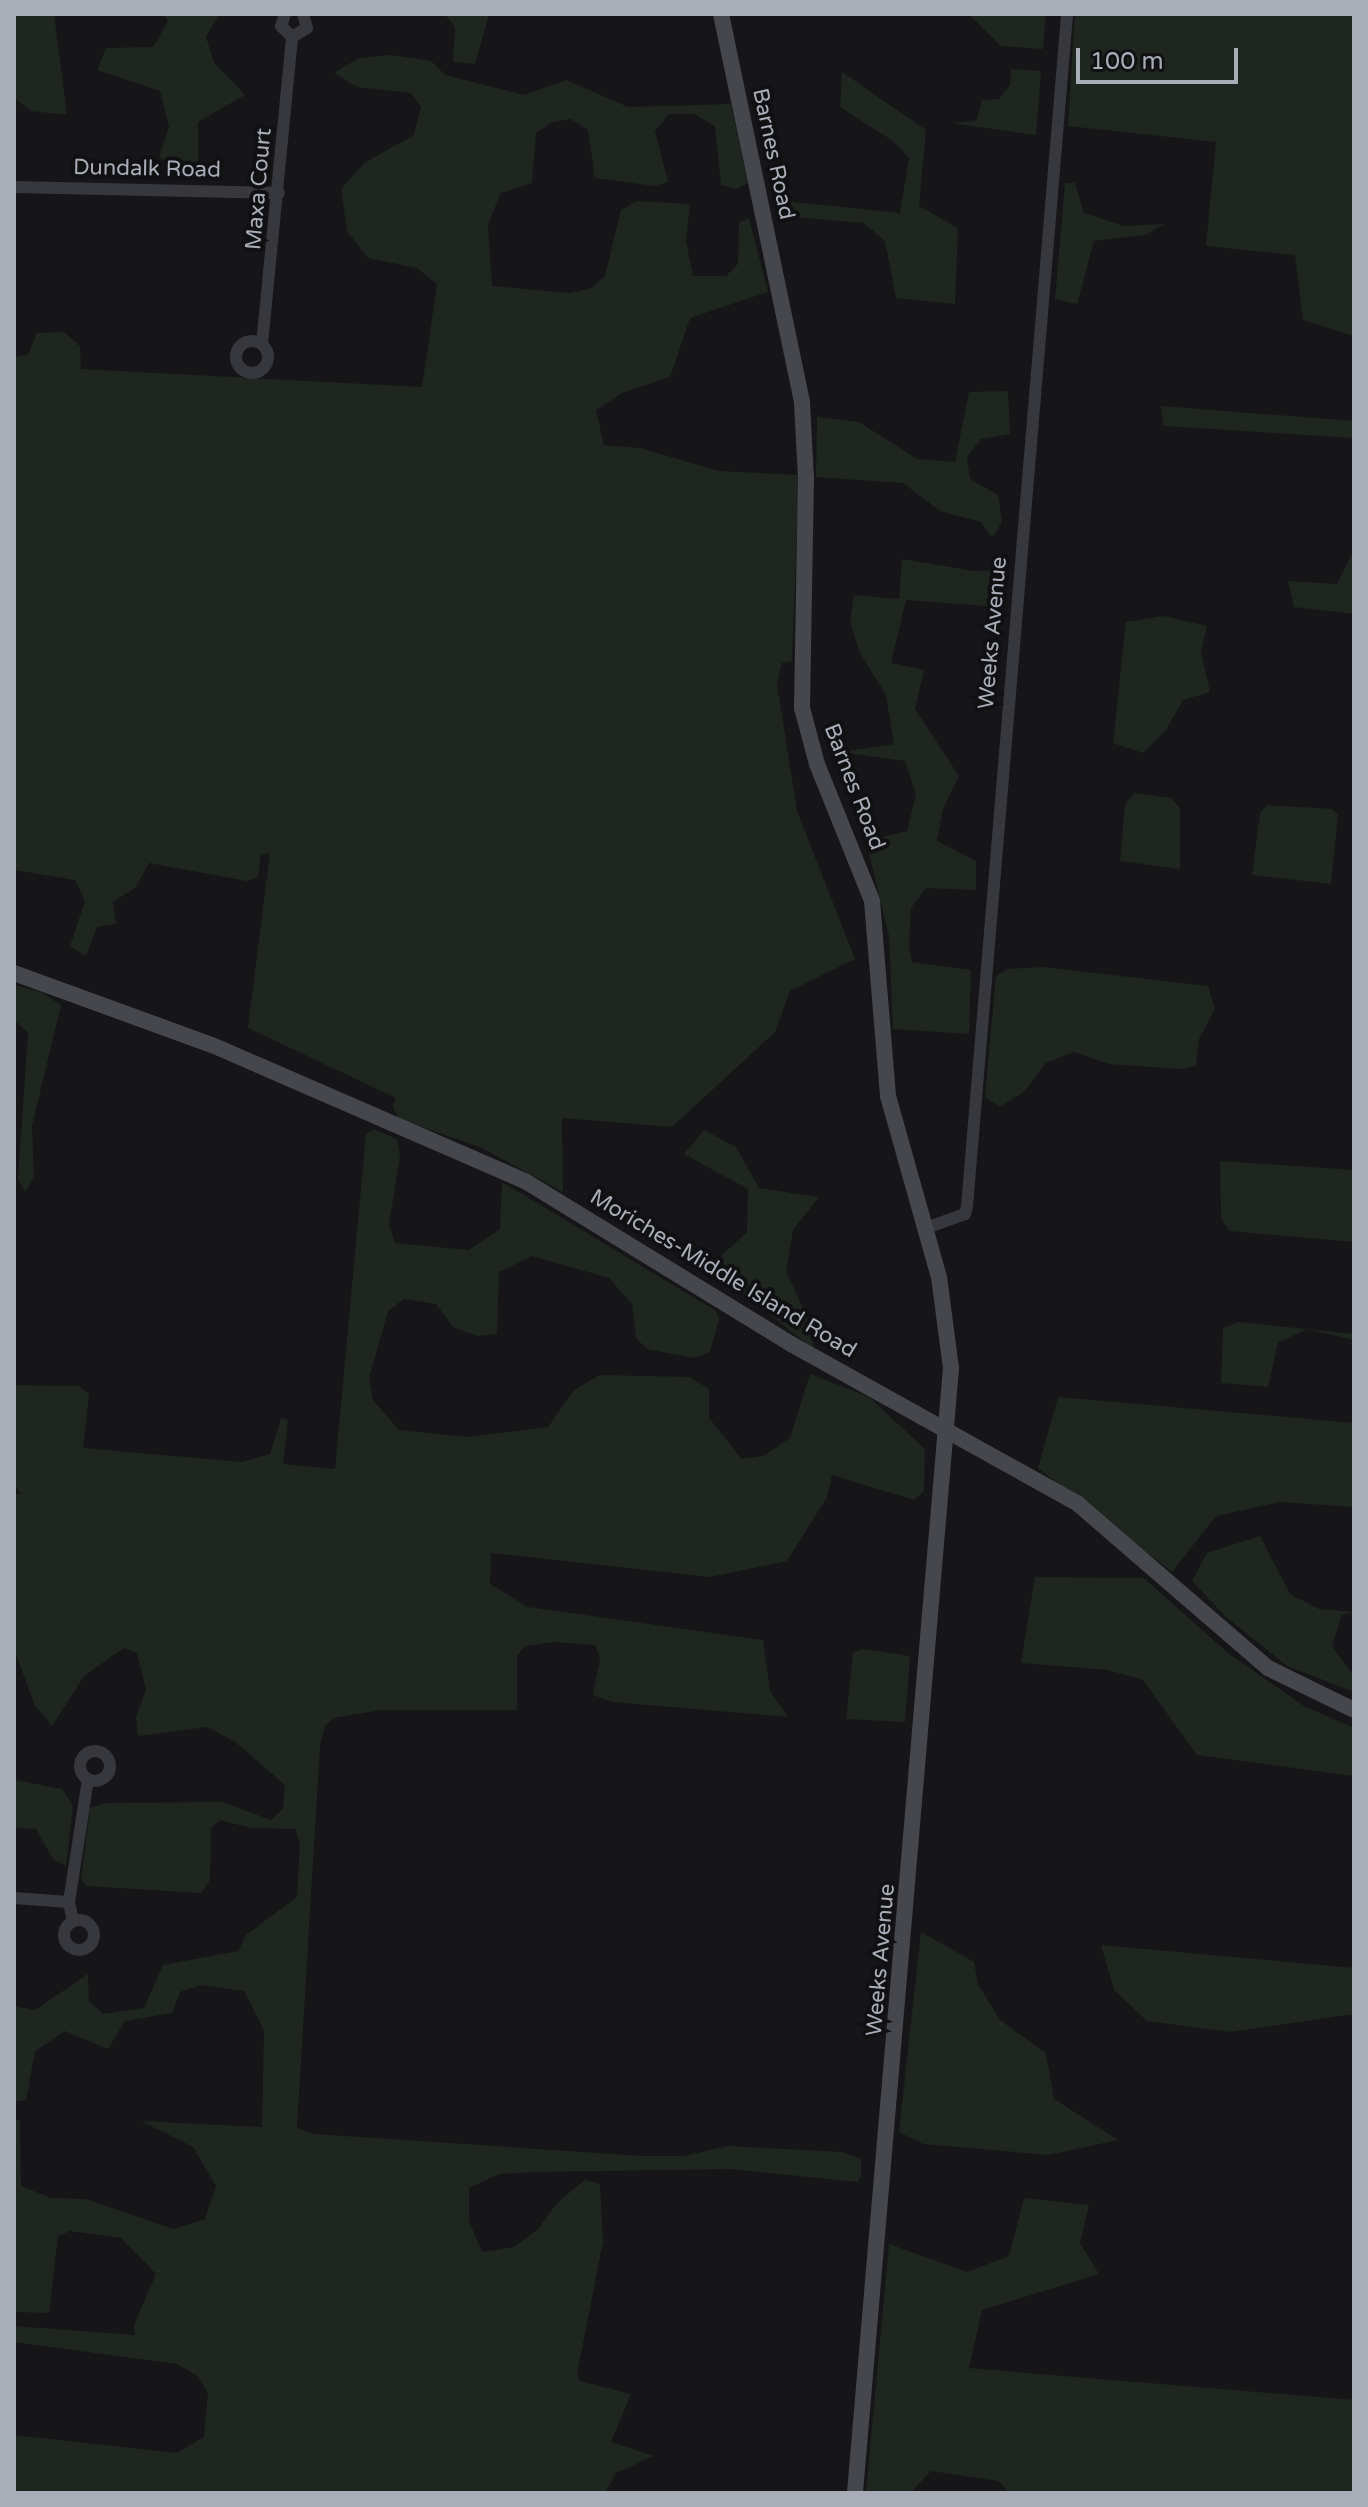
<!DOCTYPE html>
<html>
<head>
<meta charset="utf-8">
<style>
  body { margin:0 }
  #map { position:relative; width:1368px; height:2507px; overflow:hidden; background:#161618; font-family:"Varela Round",sans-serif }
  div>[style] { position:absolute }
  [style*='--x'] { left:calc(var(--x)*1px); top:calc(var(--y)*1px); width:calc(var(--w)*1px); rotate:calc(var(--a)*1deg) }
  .green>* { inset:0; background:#1e261f }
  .street>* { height:12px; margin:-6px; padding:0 6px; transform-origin:6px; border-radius:6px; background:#37383d }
  .street>.ring { margin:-6px; padding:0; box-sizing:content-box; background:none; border:12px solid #37383d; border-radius:50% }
  .secondary>* { height:16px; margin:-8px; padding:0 8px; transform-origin:8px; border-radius:8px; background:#45474d }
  span { translate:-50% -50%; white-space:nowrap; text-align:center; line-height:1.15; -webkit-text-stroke:8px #111113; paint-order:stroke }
  .street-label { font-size:22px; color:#a8adb8 }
  .frame { position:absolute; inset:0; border:16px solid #a8adb8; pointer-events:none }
  .scale { position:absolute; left:1076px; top:48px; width:162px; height:36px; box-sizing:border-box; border:4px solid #a8adb8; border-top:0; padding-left:10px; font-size:24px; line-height:28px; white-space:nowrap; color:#a8adb8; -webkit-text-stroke:6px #111113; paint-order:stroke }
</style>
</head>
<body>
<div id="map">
  <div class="green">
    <div style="clip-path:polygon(14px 14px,54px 14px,67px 115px,31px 111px,14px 98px)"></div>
    <div style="clip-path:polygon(164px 14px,219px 14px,206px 37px,214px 63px,245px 95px,198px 122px,198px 168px,178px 170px,159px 157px,169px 127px,160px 91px,97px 70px,106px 48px,153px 47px,168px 21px)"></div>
    <div style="clip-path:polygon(435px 14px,489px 14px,475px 64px,453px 62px,455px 27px,446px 16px)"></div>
    <div style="clip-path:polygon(968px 14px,1046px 14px,1043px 49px,1001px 46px)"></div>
    <div style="clip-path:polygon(1075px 14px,1354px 14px,1354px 336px,1303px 320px,1295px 255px,1206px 246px,1216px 142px,1068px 126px)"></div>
    <div style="clip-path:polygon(391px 55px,431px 61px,445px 75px,524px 95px,566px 80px,628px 107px,731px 104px,748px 183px,737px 189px,721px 185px,715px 126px,694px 114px,669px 114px,655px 131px,668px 182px,654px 186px,595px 178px,588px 130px,571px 119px,552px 122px,536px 133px,532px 183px,501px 193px,488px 224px,492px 286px,570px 293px,592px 288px,605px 276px,621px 210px,637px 201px,690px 204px,686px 241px,693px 276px,726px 276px,738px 264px,739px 223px,749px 218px,768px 292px,690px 318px,670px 377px,622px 393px,596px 410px,604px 445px,640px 448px,719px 471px,799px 475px,792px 661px,782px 663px,777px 684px,797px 811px,855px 959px,790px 991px,775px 1032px,672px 1127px,562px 1118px,563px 1192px,480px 1147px,399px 1119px,393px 1107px,396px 1098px,248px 1028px,270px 853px,261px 855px,258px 877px,247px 881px,149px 863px,136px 887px,113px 902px,116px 924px,97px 927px,86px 956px,70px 946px,85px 901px,75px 880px,14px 870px,14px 357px,28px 355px,37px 333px,64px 332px,80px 346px,81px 369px,422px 387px,437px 284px,417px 268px,368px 258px,347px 231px,341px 189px,364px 163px,414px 135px,421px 107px,411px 93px,357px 87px,334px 73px,359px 58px)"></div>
    <div style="clip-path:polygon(1011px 69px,1041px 71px,1036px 135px,951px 123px,976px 121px,982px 100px,999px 99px,1010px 85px)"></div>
    <div style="clip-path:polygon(842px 72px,926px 130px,919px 206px,958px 228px,955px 304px,896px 298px,885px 241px,864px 223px,782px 216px,785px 201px,900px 213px,909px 158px,893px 141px,840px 107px)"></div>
    <div style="clip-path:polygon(1065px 183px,1075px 183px,1084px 213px,1124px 226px,1165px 224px,1145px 235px,1094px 241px,1077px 304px,1055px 299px)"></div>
    <div style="clip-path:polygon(1008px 391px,1010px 434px,981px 439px,967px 457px,970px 479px,998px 495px,1002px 522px,992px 538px,981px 522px,940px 511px,903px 483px,816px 477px,817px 417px,859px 422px,917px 459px,955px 462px,969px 392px)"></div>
    <div style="clip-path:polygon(1161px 406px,1354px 421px,1354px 438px,1163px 426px)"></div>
    <div style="clip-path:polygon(1354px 550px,1354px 614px,1294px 607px,1288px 581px,1337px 584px)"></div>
    <div style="clip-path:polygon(902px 559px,974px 571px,1006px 570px,999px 607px,906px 600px,891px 663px,924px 670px,915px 709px,959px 776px,943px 809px,937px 841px,976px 861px,976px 890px,926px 888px,911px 908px,909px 945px,912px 962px,971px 970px,969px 1034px,893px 1029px,889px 936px,866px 841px,907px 831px,916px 794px,905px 761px,841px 752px,894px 744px,886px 695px,859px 651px,850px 621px,854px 595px,899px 599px)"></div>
    <div style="clip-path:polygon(1163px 616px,1207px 626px,1201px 651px,1210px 692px,1183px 700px,1166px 730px,1143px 753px,1113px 743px,1126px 622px)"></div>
    <div style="clip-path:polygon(1134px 793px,1171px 798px,1180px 808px,1180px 869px,1120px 861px,1125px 805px)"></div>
    <div style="clip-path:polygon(1267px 805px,1332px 809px,1338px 815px,1331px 884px,1252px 875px,1260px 813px)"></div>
    <div style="clip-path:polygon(1043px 967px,1208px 986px,1215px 1009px,1199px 1039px,1196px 1066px,1180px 1069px,1109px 1064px,1074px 1052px,1046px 1063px,1025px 1091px,1000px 1107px,985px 1097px,996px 976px,1008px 969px)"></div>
    <div style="clip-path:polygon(14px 985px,41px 992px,61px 1005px,32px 1126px,34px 1177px,25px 1192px,18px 1179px,28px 1033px,14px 1020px)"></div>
    <div style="clip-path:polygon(374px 1129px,397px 1139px,400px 1156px,389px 1225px,395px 1243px,469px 1250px,500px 1229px,502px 1182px,716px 1311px,719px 1319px,710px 1352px,694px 1358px,647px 1349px,636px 1338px,632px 1304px,609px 1278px,532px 1256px,499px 1272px,497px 1334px,477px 1336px,453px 1327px,436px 1304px,404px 1299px,388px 1311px,369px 1378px,373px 1400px,399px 1430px,467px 1437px,548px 1427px,574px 1390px,600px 1375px,690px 1377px,709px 1389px,709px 1418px,742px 1459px,763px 1456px,790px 1438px,810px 1374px,869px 1397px,925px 1449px,924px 1491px,914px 1500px,832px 1475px,827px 1497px,787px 1561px,710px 1577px,491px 1553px,490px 1584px,528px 1607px,763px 1640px,770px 1691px,788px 1717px,613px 1702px,593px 1695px,600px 1658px,595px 1645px,553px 1642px,526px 1646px,517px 1655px,517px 1710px,382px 1710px,334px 1718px,325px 1726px,320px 1745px,297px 2128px,314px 2134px,643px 2156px,684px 2156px,728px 2146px,843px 2152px,861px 2159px,861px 2176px,858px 2182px,729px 2169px,535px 2172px,499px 2174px,469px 2188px,469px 2221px,482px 2252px,514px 2247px,538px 2229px,558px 2202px,585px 2180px,600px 2184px,603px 2241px,577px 2374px,580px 2381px,631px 2394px,611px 2442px,654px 2456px,616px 2473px,605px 2493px,14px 2493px,14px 2435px,177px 2453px,204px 2437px,208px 2393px,198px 2376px,177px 2364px,14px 2342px,14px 2326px,135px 2335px,134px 2325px,156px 2274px,121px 2238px,70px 2231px,58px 2236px,49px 2313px,14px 2312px,14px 2119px,20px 2120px,21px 2186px,51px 2198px,86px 2199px,173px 2229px,205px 2219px,216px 2186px,193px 2147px,141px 2121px,262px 2127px,264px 2031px,244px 1991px,201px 1985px,180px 1992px,172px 2013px,125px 2021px,108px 2049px,65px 2031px,35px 2051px,26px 2100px,14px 2102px,14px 2006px,35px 2010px,88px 1974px,89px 2001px,103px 2014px,144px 2008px,163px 1965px,238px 1951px,246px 1935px,297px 1897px,300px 1844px,295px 1829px,251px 1828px,220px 1820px,211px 1828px,210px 1880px,201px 1893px,87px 1886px,81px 1879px,90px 1808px,106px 1803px,223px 1802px,271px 1820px,283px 1809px,285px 1785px,234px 1741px,207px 1727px,138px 1736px,136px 1717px,146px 1689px,137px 1653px,124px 1648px,84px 1676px,52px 1726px,35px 1706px,14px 1649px,14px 1494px,21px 1494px,14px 1484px,14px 1385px,79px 1386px,89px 1394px,83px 1448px,242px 1462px,270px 1454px,281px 1418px,288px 1420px,283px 1464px,335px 1469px,366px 1134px)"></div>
    <div style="clip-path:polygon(704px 1130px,736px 1147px,759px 1188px,819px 1197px,793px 1230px,786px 1271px,807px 1317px,814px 1349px,709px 1267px,747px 1232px,748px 1189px,684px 1154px)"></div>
    <div style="clip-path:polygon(1220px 1161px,1354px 1170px,1354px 1242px,1229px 1231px,1221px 1218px)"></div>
    <div style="clip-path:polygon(1239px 1322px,1354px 1334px,1354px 1340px,1307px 1329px,1278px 1343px,1268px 1387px,1221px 1383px,1223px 1328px)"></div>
    <div style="clip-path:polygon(1058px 1397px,1354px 1423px,1354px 1507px,1280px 1502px,1216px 1516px,1172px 1572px,1038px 1468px)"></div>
    <div style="clip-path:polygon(1260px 1536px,1290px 1594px,1319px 1609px,1354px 1612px,1342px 1615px,1332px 1646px,1354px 1676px,1354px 1692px,1287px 1666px,1226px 1617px,1192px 1581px,1207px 1553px)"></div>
    <div style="clip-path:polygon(1035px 1577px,1144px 1578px,1228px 1653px,1304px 1706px,1354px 1728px,1354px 1776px,1197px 1755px,1143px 1680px,1108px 1670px,1021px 1663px)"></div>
    <div style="clip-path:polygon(864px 1649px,910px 1656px,905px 1722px,846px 1719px,853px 1652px)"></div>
    <div style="clip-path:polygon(14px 1780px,62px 1789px,73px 1806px,66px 1866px,53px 1859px,36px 1829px,14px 1828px)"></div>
    <div style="clip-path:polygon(921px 1932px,974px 1962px,978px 1984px,1000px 2020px,1046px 2053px,1054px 2099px,1118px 2140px,1048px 2155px,923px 2144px,899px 2132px)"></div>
    <div style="clip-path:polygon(1101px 1945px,1354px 1968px,1354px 2014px,1230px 2032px,1147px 2021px,1114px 1990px)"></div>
    <div style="clip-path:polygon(1024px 2198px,1089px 2205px,1080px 2243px,1099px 2274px,982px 2310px,969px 2368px,1354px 2400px,1354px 2493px,1009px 2493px,999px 2481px,931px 2471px,910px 2493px,866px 2493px,889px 2244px,967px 2272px,1009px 2256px)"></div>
  </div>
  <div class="street">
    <div style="--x:285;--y:14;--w:13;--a:108"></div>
    <div style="--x:281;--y:26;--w:16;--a:45"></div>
    <div style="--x:292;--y:37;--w:17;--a:-31"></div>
    <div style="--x:307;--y:28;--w:15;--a:-106"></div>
    <div style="--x:14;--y:187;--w:265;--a:1.3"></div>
    <div class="ring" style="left:236px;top:341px;width:20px;height:20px"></div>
    <div style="--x:262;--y:344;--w:308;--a:-84.4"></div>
    <div style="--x:926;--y:1228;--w:41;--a:-19.7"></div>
    <div style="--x:965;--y:1214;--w:8;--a:-76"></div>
    <div style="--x:967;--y:1206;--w:1196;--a:-85.2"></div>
    <div class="ring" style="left:80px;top:1751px;width:18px;height:18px"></div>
    <div style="--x:14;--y:1898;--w:55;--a:4.2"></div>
    <div class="ring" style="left:64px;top:1920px;width:18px;height:18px"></div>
    <div style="--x:73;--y:1921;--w:19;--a:-102"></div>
    <div style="--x:69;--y:1902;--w:124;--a:-81.2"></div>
  </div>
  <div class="secondary">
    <div style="--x:721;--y:14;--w:396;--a:78.2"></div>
    <div style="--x:802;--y:402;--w:76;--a:87"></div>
    <div style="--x:806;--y:478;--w:230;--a:91"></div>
    <div style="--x:802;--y:708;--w:58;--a:75"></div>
    <div style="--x:817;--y:764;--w:148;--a:68.1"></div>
    <div style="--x:872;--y:901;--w:196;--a:85.3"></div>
    <div style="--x:888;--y:1096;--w:188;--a:74.3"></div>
    <div style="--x:939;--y:1277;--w:92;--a:82.5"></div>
    <div style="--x:951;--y:1368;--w:1129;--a:94.88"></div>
    <div style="--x:14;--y:973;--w:211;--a:20"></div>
    <div style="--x:212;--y:1045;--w:341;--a:23.5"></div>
    <div style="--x:525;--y:1181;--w:312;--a:31.5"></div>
    <div style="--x:791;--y:1344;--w:329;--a:29.1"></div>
    <div style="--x:1078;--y:1504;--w:251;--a:40.8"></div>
    <div style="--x:1268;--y:1668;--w:96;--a:26"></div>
  </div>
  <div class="street-label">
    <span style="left:773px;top:154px;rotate:78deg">Barnes Road</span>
    <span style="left:147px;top:169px;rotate:1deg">Dundalk Road</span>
    <span style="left:259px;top:189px;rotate:-85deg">Maxa Court</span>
    <span style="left:993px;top:633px;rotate:-85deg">Weeks Avenue</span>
    <span style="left:854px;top:787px;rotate:69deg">Barnes Road</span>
    <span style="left:723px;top:1274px;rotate:31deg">Moriches-Middle Island Road</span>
    <span style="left:881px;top:1960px;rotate:-85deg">Weeks Avenue</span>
  </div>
  <div class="frame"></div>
  <div class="scale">100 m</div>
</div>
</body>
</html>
